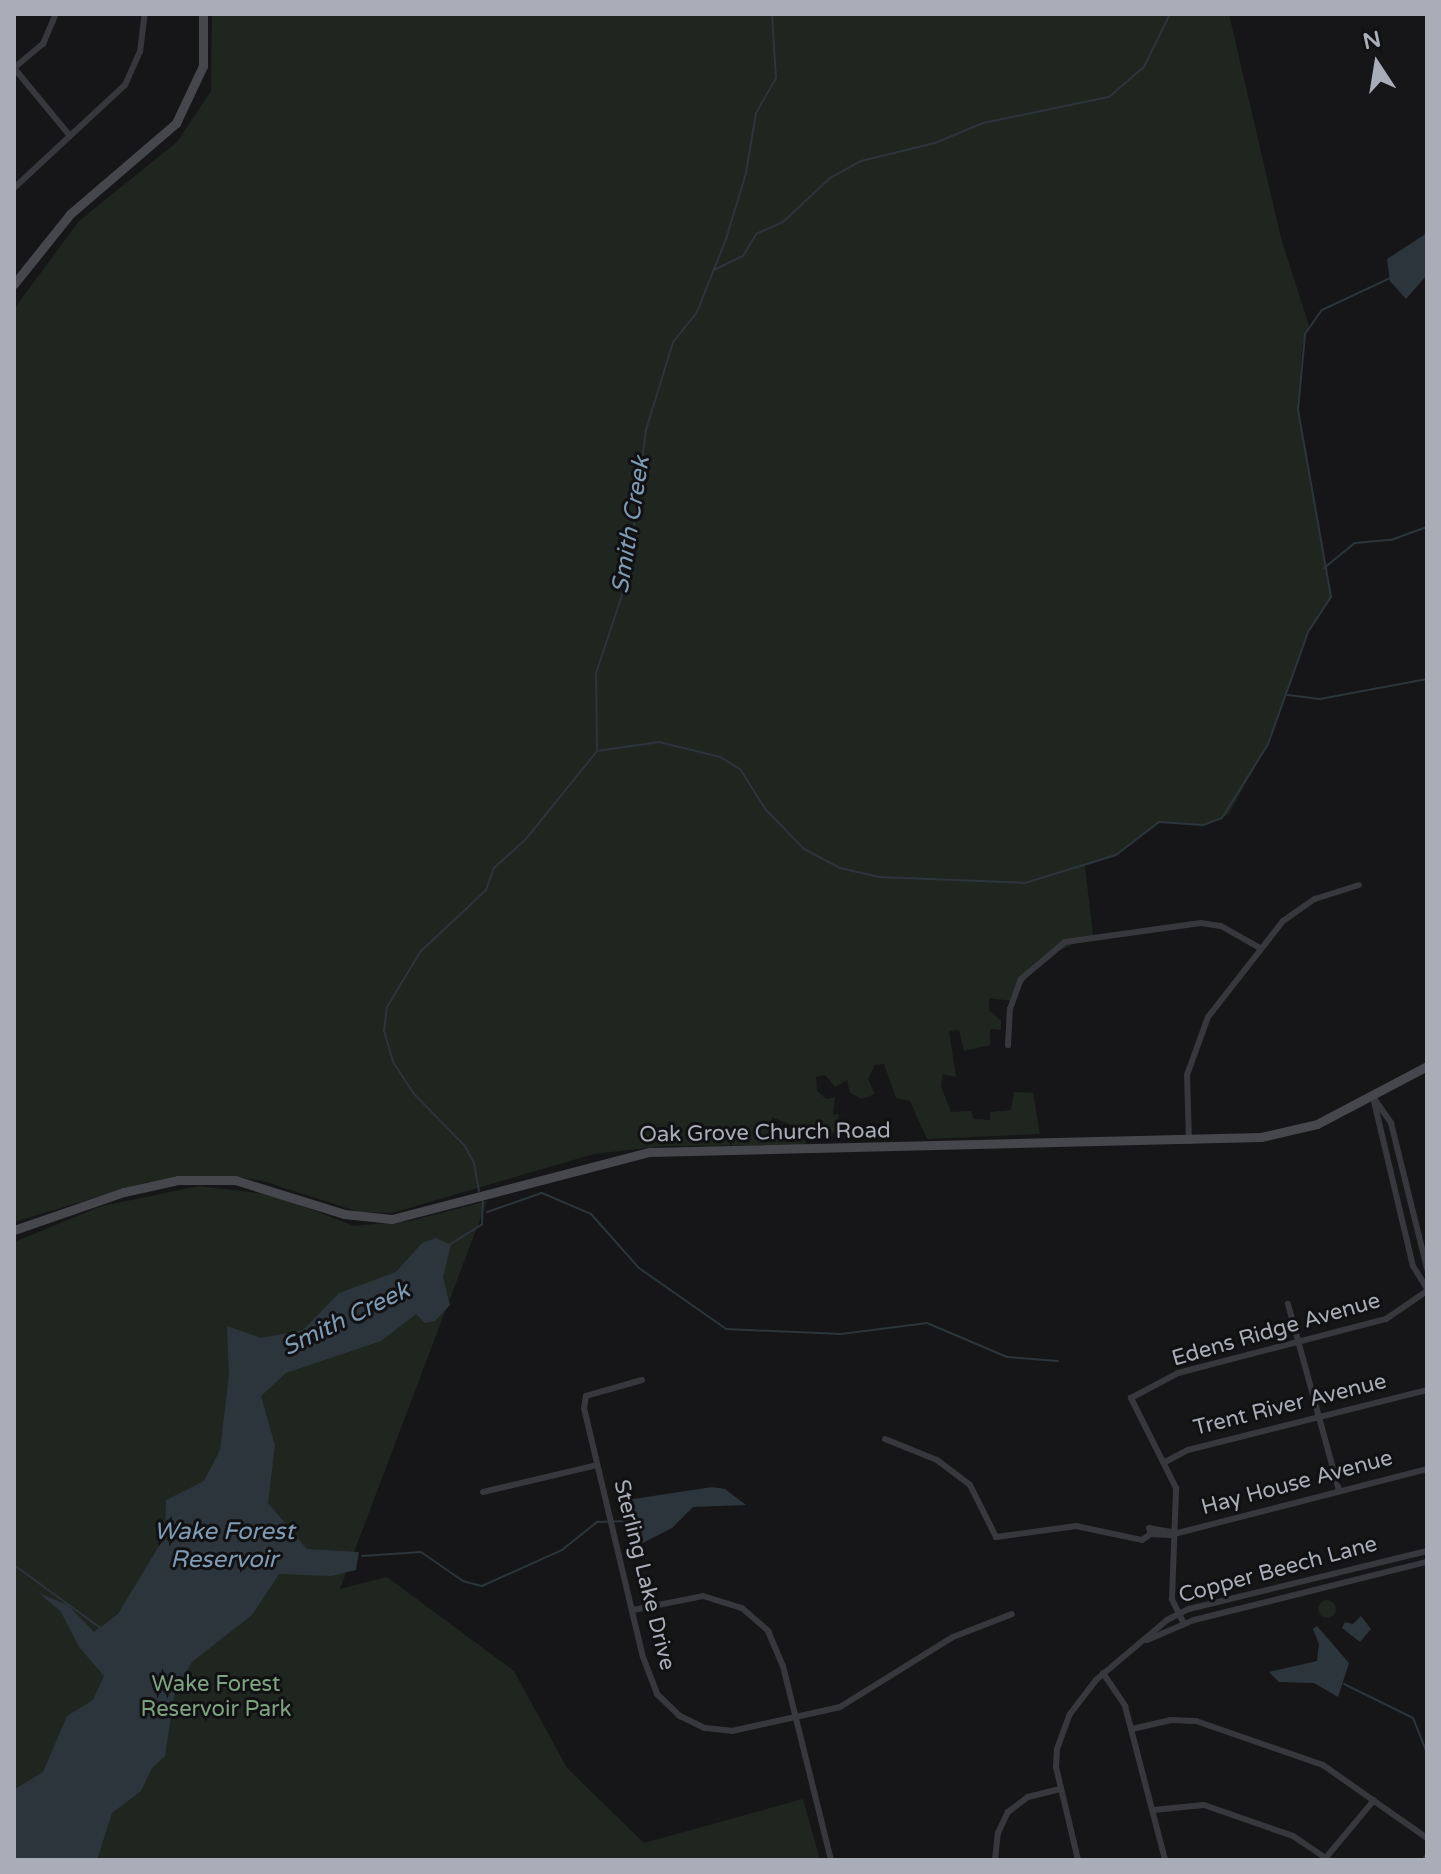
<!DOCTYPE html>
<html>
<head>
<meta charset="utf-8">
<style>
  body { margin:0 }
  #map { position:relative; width:1441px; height:1874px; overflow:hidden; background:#161618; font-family:"Varela Round",sans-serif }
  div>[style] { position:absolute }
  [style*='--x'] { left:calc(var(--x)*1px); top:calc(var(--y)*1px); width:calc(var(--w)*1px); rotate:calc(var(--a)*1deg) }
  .green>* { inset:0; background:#1e261f }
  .round { border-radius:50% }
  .water>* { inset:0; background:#2c353c }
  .stream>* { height:2px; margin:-1px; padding:0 1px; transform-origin:1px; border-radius:1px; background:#2c353c }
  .minor>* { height:6px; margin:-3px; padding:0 3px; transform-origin:3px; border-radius:3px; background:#37383d }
  .secondary>* { height:9px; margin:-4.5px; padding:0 4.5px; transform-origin:4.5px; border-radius:4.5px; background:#45474d }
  span { translate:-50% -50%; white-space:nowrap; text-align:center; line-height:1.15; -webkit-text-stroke:6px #111113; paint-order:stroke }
  .street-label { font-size:22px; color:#a8adb8 }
  .park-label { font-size:22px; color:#7fa381 }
  .water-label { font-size:24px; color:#7f9bb3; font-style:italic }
  .frame { position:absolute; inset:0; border:16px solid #a8adb8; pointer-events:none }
  .north { position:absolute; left:1337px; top:24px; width:80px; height:80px; -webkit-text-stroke:6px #111113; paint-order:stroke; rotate:348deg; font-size:22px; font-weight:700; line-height:32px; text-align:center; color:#a8adb8 }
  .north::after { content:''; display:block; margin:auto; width:28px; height:36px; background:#a8adb8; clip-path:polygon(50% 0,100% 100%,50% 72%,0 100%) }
</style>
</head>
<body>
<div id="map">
  <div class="green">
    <div style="clip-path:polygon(212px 14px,1229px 14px,1281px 238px,1309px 326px,1302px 346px,1298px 410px,1331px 597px,1308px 632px,1268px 744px,1228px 815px,1203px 825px,1159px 822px,1116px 855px,1085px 866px,1093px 935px,1037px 961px,1012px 1001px,989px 998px,989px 1010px,1001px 1021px,1001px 1030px,990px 1029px,990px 1045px,964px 1051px,959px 1030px,949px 1031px,956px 1077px,943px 1074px,941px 1086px,951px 1112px,971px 1111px,974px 1119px,990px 1120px,990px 1112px,1011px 1110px,1014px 1092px,1033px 1093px,1040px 1134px,927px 1139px,910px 1101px,896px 1098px,884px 1064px,875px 1065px,868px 1079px,875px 1094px,862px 1099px,850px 1093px,847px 1080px,835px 1087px,825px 1075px,816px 1077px,817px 1091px,826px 1099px,835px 1097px,833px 1115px,839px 1114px,838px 1120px,844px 1122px,828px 1138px,815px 1128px,810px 1132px,771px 1117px,778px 1133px,801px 1134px,807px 1145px,664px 1146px,594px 1154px,392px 1213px,359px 1212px,263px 1181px,230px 1176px,147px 1182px,14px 1222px,14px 309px,79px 221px,177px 142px,211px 91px)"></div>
    <div style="clip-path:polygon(199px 1186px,274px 1195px,354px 1226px,410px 1221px,487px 1201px,340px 1589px,387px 1577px,514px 1671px,567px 1768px,644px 1843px,803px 1799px,820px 1860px,14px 1860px,14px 1242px,102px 1206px)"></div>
    <div class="round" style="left:1318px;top:1600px;width:18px;height:18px"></div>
  </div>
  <div class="water">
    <div style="clip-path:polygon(1427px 233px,1427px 275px,1406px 299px,1390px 281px,1387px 259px)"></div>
    <div style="clip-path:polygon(436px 1238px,451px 1245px,443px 1277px,450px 1305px,435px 1321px,425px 1323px,416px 1314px,381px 1341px,286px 1373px,261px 1396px,275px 1445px,268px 1503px,307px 1549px,359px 1552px,356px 1570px,331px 1576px,279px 1574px,252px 1615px,192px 1662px,175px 1690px,165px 1756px,152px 1768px,141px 1791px,112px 1813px,97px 1860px,14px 1860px,15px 1789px,43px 1772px,67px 1716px,93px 1700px,104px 1676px,79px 1647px,61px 1612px,39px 1593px,68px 1605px,94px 1632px,118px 1614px,165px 1536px,166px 1500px,204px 1481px,220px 1450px,229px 1375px,227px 1326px,261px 1338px,303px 1330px,339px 1293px,396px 1272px,422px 1243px)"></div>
    <div style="clip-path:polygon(712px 1487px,725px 1489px,746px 1505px,693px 1507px,672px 1528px,631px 1549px,627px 1500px)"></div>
    <div style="clip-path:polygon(1361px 1616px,1371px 1629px,1360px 1642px,1342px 1628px,1345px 1622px,1353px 1624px)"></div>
    <div style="clip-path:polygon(1317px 1626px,1349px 1663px,1338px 1697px,1314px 1683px,1279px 1682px,1269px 1672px,1317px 1661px,1319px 1644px,1313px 1629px)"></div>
  </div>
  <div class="stream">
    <div style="--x:714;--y:270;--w:32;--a:-26"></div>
    <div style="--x:743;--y:256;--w:26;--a:-59"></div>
    <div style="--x:756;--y:234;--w:30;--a:-24"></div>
    <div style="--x:783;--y:222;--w:64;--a:-43.1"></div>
    <div style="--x:830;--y:178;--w:35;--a:-29"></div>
    <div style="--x:861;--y:161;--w:76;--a:-13.7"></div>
    <div style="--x:935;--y:143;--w:52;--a:-22.6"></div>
    <div style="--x:983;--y:123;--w:129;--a:-11.7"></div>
    <div style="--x:1109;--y:97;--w:46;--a:-40.6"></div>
    <div style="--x:1144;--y:67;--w:59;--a:-63.9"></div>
    <div style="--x:1324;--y:568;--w:40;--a:-39"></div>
    <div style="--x:1355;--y:543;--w:36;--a:-5"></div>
    <div style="--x:1391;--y:540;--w:38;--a:-20"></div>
    <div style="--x:1288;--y:695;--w:32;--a:7"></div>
    <div style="--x:1320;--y:699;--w:109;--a:-10.6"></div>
    <div style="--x:597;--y:751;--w:63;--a:-8.3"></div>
    <div style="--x:659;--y:742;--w:63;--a:13.8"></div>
    <div style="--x:720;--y:757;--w:23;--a:31"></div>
    <div style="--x:740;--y:769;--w:49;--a:57.6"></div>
    <div style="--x:766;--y:810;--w:54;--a:45.7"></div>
    <div style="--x:804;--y:849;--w:41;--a:27.8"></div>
    <div style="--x:840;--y:868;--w:39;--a:13"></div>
    <div style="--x:878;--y:877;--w:147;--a:2.3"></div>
    <div style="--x:1025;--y:883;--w:95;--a:-17.1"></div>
    <div style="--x:1116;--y:855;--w:54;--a:-37.5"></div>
    <div style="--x:1159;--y:822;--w:44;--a:3.9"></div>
    <div style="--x:1203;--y:825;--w:20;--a:-20"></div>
    <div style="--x:1222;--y:818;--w:87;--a:-58.1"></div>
    <div style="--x:1268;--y:744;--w:119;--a:-70.3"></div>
    <div style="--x:1308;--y:632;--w:42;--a:-56.7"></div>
    <div style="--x:1331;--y:597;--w:190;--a:-100"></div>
    <div style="--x:1298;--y:410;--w:76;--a:-84.7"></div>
    <div style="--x:1305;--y:334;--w:29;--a:-55"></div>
    <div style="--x:1322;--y:310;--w:75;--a:-25.2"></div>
    <div style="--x:479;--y:1191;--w:28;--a:-100"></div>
    <div style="--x:474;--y:1163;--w:19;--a:-118"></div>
    <div style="--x:465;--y:1146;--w:73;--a:-134.4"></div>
    <div style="--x:414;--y:1094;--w:38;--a:-123"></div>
    <div style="--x:393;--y:1062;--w:32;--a:-106"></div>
    <div style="--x:384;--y:1031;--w:24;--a:-83"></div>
    <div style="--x:387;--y:1007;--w:64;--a:-59"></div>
    <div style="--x:420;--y:952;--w:91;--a:-43.2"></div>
    <div style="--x:486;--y:890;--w:23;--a:-70"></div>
    <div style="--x:494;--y:868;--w:43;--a:-42.2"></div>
    <div style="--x:526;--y:839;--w:113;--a:-51.1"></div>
    <div style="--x:597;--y:751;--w:78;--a:-90.7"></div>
    <div style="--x:596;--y:673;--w:98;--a:-71.6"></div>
    <div style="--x:627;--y:580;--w:151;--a:-82.8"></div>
    <div style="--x:646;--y:430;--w:92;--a:-72.9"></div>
    <div style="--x:673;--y:342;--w:38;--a:-51"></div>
    <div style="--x:697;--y:312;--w:79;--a:-68.3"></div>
    <div style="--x:726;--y:239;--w:69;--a:-73.1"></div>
    <div style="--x:746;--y:173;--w:61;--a:-80.5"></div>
    <div style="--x:756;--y:113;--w:40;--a:-60.3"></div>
    <div style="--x:776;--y:78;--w:64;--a:-93.6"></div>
    <div style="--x:487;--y:1212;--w:58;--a:-19.1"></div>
    <div style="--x:542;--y:1193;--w:53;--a:23.2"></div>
    <div style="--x:591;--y:1214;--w:72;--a:48.4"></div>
    <div style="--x:639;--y:1268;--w:106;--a:35"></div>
    <div style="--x:726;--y:1329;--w:115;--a:2.5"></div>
    <div style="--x:841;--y:1334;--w:87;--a:-7.3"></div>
    <div style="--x:927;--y:1323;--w:87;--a:23"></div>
    <div style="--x:1007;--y:1357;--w:51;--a:4.5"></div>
    <div style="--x:449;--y:1245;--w:39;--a:-32"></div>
    <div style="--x:482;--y:1224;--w:23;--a:-88"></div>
    <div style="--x:362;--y:1556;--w:59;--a:-3.9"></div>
    <div style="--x:421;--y:1552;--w:51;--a:34.6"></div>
    <div style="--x:463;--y:1581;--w:20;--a:15"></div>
    <div style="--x:482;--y:1586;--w:88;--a:-24.2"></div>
    <div style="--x:562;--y:1550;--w:45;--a:-38.7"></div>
    <div style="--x:597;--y:1522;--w:32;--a:-2"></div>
    <div style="--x:14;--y:1565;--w:110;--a:36.1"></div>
    <div style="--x:1344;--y:1684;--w:77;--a:26.2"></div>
    <div style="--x:1413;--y:1718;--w:37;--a:68"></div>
  </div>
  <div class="minor">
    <div style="--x:14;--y:68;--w:88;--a:50.5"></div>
    <div style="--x:14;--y:68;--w:38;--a:-40"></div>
    <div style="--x:43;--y:44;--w:33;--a:-67"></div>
    <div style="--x:14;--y:188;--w:151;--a:-42.9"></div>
    <div style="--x:125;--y:85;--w:36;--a:-66"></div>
    <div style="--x:140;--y:52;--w:38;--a:-83"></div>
    <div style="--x:1008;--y:1045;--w:36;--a:-87"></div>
    <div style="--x:1010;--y:1009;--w:32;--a:-70"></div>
    <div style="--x:1021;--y:979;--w:57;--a:-40.1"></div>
    <div style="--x:1065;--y:942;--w:137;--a:-8"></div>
    <div style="--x:1201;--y:923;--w:20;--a:9"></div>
    <div style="--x:1221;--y:926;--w:45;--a:29.4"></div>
    <div style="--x:1373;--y:1097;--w:174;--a:76.7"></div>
    <div style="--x:1413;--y:1266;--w:26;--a:58"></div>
    <div style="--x:1373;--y:1097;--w:32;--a:55"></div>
    <div style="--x:1391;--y:1123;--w:150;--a:76.1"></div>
    <div style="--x:1189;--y:1141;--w:66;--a:-91.7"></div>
    <div style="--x:1187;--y:1075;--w:62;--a:-70.1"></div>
    <div style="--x:1208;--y:1017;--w:122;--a:-52"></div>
    <div style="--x:1283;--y:921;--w:39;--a:-35"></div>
    <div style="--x:1315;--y:899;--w:46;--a:-17.7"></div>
    <div style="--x:1288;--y:1304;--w:193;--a:74.7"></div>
    <div style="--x:642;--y:1380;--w:58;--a:164.1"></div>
    <div style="--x:586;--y:1396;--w:12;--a:99"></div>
    <div style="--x:584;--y:1408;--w:256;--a:76.7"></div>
    <div style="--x:643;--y:1657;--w:40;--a:69"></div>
    <div style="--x:657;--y:1694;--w:32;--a:44"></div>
    <div style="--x:680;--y:1716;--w:28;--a:26"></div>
    <div style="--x:705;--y:1728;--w:27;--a:6"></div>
    <div style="--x:732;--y:1731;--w:111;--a:-12.5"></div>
    <div style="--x:840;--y:1707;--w:133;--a:-31.8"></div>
    <div style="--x:953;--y:1637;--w:63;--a:-21.3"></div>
    <div style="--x:885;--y:1439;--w:56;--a:22"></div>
    <div style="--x:937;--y:1460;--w:41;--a:37.1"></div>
    <div style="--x:970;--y:1485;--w:58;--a:63.4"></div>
    <div style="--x:996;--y:1537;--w:81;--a:-7.8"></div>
    <div style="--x:1076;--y:1526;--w:67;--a:12"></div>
    <div style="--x:1142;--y:1540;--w:11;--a:-34"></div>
    <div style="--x:1165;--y:1462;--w:26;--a:-28"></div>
    <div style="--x:1188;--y:1450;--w:246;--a:-14.1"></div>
    <div style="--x:483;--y:1492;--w:117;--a:-13.3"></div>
    <div style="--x:1177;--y:1533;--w:28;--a:-170"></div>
    <div style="--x:1149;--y:1528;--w:6;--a:72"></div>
    <div style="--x:1151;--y:1534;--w:19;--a:3"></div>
    <div style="--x:1170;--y:1535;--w:265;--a:-14.4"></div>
    <div style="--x:633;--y:1610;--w:71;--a:-11.3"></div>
    <div style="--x:703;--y:1596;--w:41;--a:17.1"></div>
    <div style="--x:742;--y:1608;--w:35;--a:41"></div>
    <div style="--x:768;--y:1631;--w:38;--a:67"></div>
    <div style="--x:783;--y:1666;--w:200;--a:76.1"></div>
    <div style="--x:1184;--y:1624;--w:28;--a:-116"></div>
    <div style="--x:1172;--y:1599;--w:111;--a:-87.9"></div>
    <div style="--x:1176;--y:1488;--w:101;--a:-116.6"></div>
    <div style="--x:1131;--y:1398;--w:53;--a:-28"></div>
    <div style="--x:1178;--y:1373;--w:215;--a:-14.6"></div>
    <div style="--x:1386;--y:1319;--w:50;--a:-34.3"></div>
    <div style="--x:1147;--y:1640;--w:51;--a:-23.1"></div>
    <div style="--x:1194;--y:1620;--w:240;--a:-14"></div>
    <div style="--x:1103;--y:1673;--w:40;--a:56"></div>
    <div style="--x:1125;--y:1706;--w:159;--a:75.4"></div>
    <div style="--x:1132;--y:1729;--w:39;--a:-13"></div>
    <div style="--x:1170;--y:1720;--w:26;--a:2"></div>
    <div style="--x:1196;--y:1721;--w:134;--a:19.1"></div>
    <div style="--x:1323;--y:1765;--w:127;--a:35.1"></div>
    <div style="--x:1153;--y:1810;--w:51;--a:-5.6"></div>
    <div style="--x:1204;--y:1805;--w:94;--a:19.2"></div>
    <div style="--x:1293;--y:1836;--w:40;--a:34"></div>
    <div style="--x:995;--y:1860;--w:27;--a:-84"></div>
    <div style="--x:998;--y:1833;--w:23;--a:-65"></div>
    <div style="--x:1008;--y:1812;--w:25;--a:-37"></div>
    <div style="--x:1028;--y:1797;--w:33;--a:-14"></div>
    <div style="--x:1078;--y:1860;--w:96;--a:-103.3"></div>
    <div style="--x:1056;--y:1767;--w:18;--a:-87"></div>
    <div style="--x:1057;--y:1749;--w:37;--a:-70"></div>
    <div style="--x:1070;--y:1714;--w:43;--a:-52.6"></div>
    <div style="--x:1096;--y:1680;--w:93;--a:-40.2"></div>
    <div style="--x:1167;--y:1620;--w:25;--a:-27"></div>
    <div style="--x:1189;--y:1609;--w:245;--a:-13.7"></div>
    <div style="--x:1324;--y:1860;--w:78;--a:-50.2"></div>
    <div style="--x:1425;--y:1860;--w:4;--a:-56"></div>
  </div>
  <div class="secondary">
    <div style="--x:14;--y:284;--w:90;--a:-51.3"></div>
    <div style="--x:70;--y:214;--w:140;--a:-40.6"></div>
    <div style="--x:176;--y:123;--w:63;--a:-64.7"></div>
    <div style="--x:203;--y:66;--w:52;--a:-90"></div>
    <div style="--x:14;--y:1230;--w:116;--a:-19.1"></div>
    <div style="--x:124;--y:1192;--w:55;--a:-12.5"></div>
    <div style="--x:178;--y:1180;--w:57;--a:0"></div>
    <div style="--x:235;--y:1180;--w:114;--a:17.3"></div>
    <div style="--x:344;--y:1214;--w:48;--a:5.9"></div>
    <div style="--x:392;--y:1219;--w:267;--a:-14.6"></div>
    <div style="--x:650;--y:1152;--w:611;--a:-1.41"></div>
    <div style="--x:1261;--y:1137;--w:57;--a:-13.1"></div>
    <div style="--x:1317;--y:1124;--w:124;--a:-27.8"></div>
  </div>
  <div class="street-label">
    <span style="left:765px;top:1133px;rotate:-1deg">Oak Grove Church Road</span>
    <span style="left:1276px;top:1330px;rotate:-16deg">Edens Ridge Avenue</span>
    <span style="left:1290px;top:1405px;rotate:-14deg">Trent River Avenue</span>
    <span style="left:1297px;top:1483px;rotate:-15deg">Hay House Avenue</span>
    <span style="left:1278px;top:1570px;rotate:-15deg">Copper Beech Lane</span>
    <span style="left:644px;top:1575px;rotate:76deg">Sterling Lake Drive</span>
  </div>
  <div class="park-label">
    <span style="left:216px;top:1697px">Wake Forest<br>Reservoir Park</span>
  </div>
  <div class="water-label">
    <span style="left:631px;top:525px;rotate:-81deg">Smith Creek</span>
    <span style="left:346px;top:1319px;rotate:-26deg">Smith Creek</span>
    <span style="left:224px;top:1546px">Wake Forest<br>Reservoir</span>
  </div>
  <div class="frame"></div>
  <div class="north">N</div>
</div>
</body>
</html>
